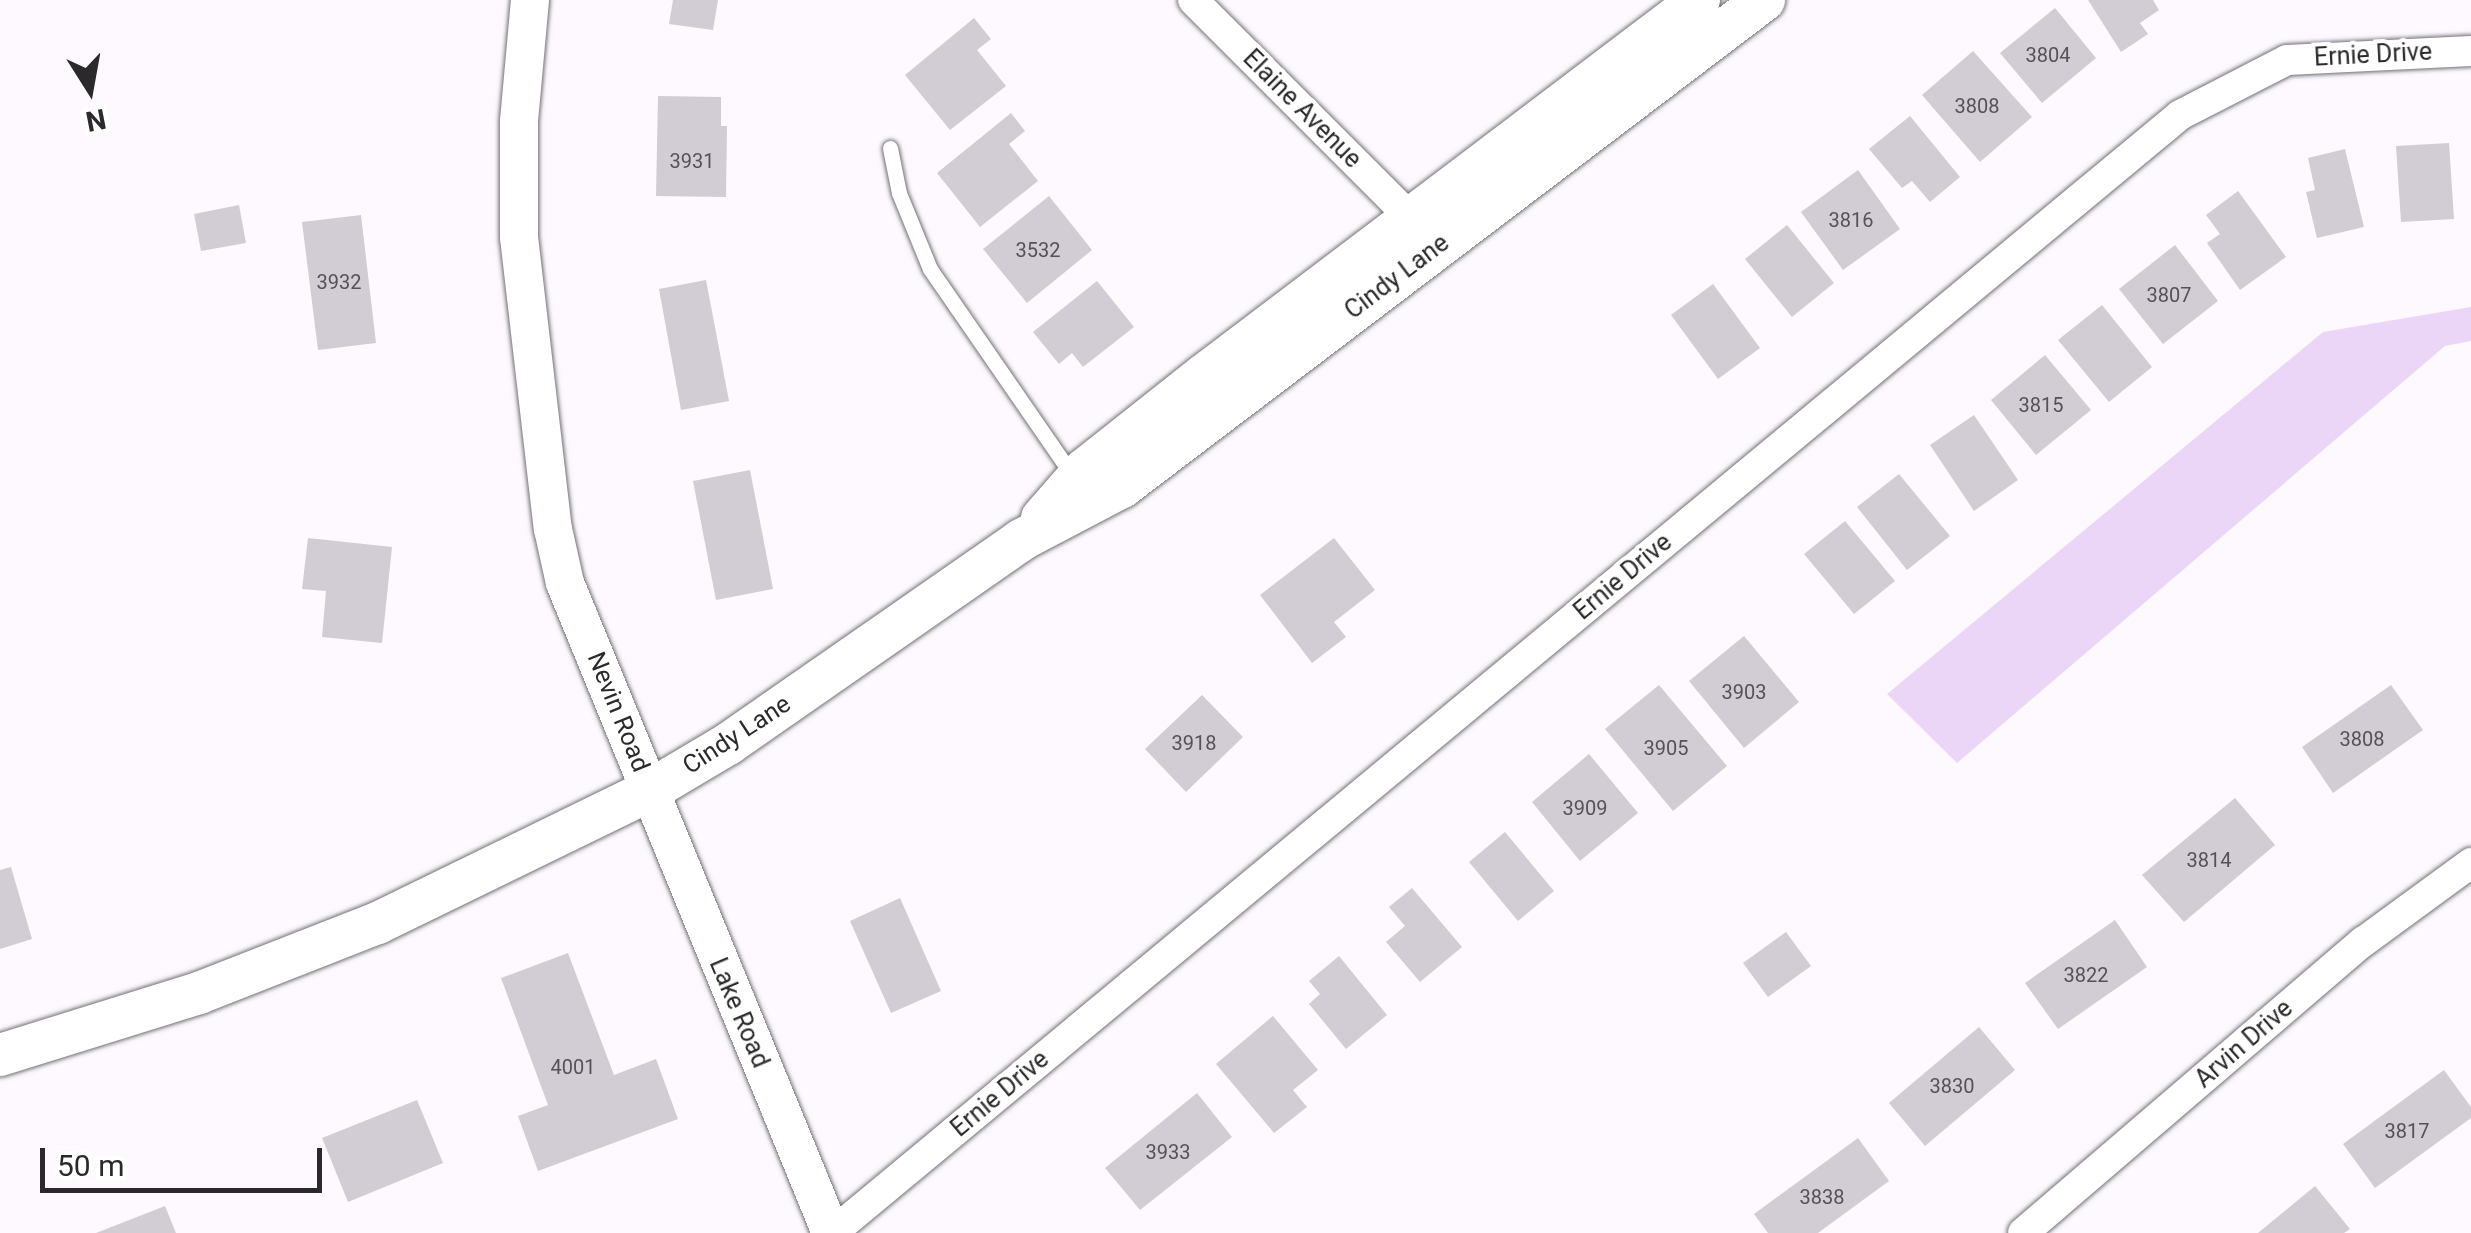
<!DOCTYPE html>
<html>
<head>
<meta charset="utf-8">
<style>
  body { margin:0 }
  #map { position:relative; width:2471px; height:1233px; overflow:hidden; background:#fdf9ff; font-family:Roboto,sans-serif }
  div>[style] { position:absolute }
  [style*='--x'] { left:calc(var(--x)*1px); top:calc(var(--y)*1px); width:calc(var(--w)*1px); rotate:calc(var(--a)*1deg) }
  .green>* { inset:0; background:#ecd6f8 }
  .building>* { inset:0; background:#d2ccd5 }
  .roads { filter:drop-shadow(0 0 2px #757078) drop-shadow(0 0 2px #757078) }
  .service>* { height:15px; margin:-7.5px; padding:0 7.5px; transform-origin:7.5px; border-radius:7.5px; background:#fff }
  .minor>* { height:30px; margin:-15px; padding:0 15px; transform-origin:15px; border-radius:15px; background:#fff }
  .tertiary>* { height:38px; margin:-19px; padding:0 19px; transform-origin:19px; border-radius:19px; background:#fff }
  .secondary>* { height:42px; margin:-21px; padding:0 21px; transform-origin:21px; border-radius:21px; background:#fff }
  span { translate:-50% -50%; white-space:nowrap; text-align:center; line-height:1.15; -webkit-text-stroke:8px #fff; paint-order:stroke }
  .number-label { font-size:20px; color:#555256 }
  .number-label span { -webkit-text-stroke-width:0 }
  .street-label { font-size:25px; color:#2b292c }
  .north { position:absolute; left:40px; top:40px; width:100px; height:100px; -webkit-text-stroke:8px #fff; paint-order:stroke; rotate:169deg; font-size:28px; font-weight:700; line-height:40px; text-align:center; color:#2b292c }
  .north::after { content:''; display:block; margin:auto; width:35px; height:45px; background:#2b292c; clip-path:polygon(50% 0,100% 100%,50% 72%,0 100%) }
  .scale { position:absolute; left:40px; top:1148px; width:282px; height:45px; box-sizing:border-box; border:5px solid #2b292c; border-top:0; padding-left:12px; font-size:30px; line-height:35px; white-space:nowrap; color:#2b292c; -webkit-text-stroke:8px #fff; paint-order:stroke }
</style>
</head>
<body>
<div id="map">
  <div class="green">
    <div style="clip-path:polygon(2471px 307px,2471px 341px,2445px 346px,1957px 763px,1887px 694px,2323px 332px)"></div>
  </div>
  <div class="building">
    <div style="clip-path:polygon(673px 0,718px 0,713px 30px,669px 24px)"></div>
    <div style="clip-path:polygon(2088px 0,2153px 0,2159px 10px,2140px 23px,2148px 34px,2121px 52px)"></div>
    <div style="clip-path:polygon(2055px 8px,2096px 58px,2042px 103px,2000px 53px)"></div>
    <div style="clip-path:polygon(974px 18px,991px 39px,977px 50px,1006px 86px,950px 130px,905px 75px)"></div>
    <div style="clip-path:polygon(1973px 51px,2032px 117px,1980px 162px,1922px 95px)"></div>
    <div style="clip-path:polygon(658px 96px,721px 97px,721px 126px,727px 126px,726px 197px,656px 196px)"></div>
    <div style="clip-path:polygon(1011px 113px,1025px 131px,1009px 144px,1038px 181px,980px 227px,937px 173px)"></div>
    <div style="clip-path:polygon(1910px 116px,1960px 177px,1930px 202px,1912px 181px,1902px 188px,1869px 149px)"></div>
    <div style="clip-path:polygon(2449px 143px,2454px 219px,2401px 222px,2396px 146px)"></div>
    <div style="clip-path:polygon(2345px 149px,2364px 227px,2317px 238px,2306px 192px,2315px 190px,2308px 158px)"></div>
    <div style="clip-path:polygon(1858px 170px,1900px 229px,1843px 270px,1801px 212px)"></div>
    <div style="clip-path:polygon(2238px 191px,2286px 257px,2240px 290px,2207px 243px,2220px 234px,2206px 215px)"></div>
    <div style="clip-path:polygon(1049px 196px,1092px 250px,1027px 303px,983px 249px)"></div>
    <div style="clip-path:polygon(239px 205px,246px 243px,201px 251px,194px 214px)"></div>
    <div style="clip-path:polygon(361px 215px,376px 343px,318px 350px,302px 222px)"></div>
    <div style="clip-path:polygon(1787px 225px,1834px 283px,1792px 317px,1745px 259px)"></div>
    <div style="clip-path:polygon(2175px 245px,2218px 301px,2163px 344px,2119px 289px)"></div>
    <div style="clip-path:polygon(706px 280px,729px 401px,681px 410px,659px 289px)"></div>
    <div style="clip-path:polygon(1097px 281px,1134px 327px,1083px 367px,1072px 353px,1059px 364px,1033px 332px)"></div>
    <div style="clip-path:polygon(1713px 284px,1760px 348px,1718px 379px,1671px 315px)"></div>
    <div style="clip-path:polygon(2102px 305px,2152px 367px,2109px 402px,2058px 340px)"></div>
    <div style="clip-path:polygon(2045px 355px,2091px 410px,2036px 455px,1991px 400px)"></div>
    <div style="clip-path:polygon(1974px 415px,2018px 480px,1974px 511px,1930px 445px)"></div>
    <div style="clip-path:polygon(750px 470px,773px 589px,716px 600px,693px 481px)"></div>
    <div style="clip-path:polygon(1899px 474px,1950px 536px,1907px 570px,1857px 507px)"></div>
    <div style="clip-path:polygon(1845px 521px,1895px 581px,1854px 614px,1804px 554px)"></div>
    <div style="clip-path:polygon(308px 538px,392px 547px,382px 643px,322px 637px,326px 591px,302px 589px)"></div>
    <div style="clip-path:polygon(1334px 538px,1375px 590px,1334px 622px,1346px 637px,1312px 663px,1260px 595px)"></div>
    <div style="clip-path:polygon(1744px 636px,1799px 702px,1744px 748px,1689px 681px)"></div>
    <div style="clip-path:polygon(1659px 685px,1727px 766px,1673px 811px,1605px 729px)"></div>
    <div style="clip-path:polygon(2391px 685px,2423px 730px,2333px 793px,2302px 747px)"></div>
    <div style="clip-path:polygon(1202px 695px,1243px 737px,1186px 792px,1145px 749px)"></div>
    <div style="clip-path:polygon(1589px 754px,1638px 813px,1580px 861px,1532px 802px)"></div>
    <div style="clip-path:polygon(2235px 798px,2275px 845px,2184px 922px,2142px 875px)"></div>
    <div style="clip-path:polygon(1505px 832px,1554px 891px,1518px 921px,1469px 862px)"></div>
    <div style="clip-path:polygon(11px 867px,32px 939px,0 949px,0 870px)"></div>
    <div style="clip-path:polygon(1412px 888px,1462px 947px,1420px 982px,1386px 942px,1405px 926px,1389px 907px)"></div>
    <div style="clip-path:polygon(900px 898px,941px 991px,891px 1013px,850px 921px)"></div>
    <div style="clip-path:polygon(2115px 920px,2147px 967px,2058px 1029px,2025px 983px)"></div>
    <div style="clip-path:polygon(1786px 932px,1811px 966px,1768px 997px,1743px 963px)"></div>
    <div style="clip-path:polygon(568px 953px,614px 1075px,656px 1059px,678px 1119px,538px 1171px,518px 1116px,548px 1105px,501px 978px)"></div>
    <div style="clip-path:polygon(1339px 956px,1387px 1015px,1346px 1049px,1309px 1004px,1320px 994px,1309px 981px)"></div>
    <div style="clip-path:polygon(1273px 1016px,1318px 1070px,1293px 1090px,1307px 1107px,1274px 1133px,1216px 1064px)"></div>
    <div style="clip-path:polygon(1979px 1027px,2015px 1070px,1925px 1146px,1889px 1103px)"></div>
    <div style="clip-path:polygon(2444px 1070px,2471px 1107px,2471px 1118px,2375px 1188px,2343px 1144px)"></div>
    <div style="clip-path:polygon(1197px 1093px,1232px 1137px,1140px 1210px,1105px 1168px)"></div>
    <div style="clip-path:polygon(417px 1100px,443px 1163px,348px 1202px,322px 1138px)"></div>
    <div style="clip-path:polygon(1858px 1138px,1889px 1181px,1818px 1233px,1768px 1233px,1754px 1214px)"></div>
    <div style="clip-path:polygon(2315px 1186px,2350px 1229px,2344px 1233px,2258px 1233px)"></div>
    <div style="clip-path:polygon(165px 1206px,176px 1233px,96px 1233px)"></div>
  </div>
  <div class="roads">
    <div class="service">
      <div style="--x:890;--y:148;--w:46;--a:78.7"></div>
      <div style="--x:899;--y:193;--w:82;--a:67.8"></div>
      <div style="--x:930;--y:269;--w:252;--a:55.4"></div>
    </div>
    <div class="minor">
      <div style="--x:1193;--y:0;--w:310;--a:45"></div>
      <div style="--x:832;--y:1233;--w:1751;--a:-39.67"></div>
      <div style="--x:2180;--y:115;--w:120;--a:-27.2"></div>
      <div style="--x:2287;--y:60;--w:184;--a:-2.8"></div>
      <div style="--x:2023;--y:1233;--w:448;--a:-40.6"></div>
      <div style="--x:2363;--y:942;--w:134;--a:-36.2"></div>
    </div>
    <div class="tertiary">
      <div style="--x:530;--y:0;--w:122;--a:95.2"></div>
      <div style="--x:519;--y:122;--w:115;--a:90"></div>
      <div style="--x:519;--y:237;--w:294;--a:83.4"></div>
      <div style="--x:553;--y:529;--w:55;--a:77.5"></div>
      <div style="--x:565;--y:583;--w:702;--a:67.74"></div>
    </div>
    <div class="secondary">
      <div style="--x:1042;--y:518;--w:64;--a:-48.8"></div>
      <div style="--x:1084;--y:470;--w:153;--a:-38.4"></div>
      <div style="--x:1204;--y:375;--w:621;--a:-37.15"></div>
      <div style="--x:0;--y:1055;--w:208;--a:-17.3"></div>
      <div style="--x:199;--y:993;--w:192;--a:-21.4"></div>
      <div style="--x:378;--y:923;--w:301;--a:-26"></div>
      <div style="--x:649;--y:791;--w:92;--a:-30.7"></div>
      <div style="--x:728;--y:744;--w:357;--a:-34.8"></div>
      <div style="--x:1021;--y:540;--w:114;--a:-27.7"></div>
      <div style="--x:1122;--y:487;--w:806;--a:-37.18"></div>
    </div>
  </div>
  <div class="number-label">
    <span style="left:2048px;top:55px">3804</span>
    <span style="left:1977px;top:106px">3808</span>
    <span style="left:692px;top:161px">3931</span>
    <span style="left:1851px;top:220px">3816</span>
    <span style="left:1038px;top:250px">3532</span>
    <span style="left:339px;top:282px">3932</span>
    <span style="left:2169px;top:295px">3807</span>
    <span style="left:2041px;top:405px">3815</span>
    <span style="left:1744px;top:692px">3903</span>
    <span style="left:2362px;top:739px">3808</span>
    <span style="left:1194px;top:743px">3918</span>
    <span style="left:1666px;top:748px">3905</span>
    <span style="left:1585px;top:808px">3909</span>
    <span style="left:2209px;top:860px">3814</span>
    <span style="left:2086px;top:975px">3822</span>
    <span style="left:573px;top:1067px">4001</span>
    <span style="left:1952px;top:1086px">3830</span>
    <span style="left:2407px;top:1131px">3817</span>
    <span style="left:1168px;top:1152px">3933</span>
    <span style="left:1822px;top:1197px">3838</span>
  </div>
  <div class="street-label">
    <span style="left:2373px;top:55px;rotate:-3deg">Ernie Drive</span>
    <span style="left:1302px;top:109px;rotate:45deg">Elaine Avenue</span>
    <span style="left:1397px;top:277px;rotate:-37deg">Cindy Lane</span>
    <span style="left:1623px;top:577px;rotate:-40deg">Ernie Drive</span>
    <span style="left:618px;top:712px;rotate:68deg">Nevin Road</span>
    <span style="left:737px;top:735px;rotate:-33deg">Cindy Lane</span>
    <span style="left:739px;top:1013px;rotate:67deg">Lake Road</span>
    <span style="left:2244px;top:1044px;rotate:-41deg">Arvin Drive</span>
    <span style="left:1000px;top:1094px;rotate:-40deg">Ernie Drive</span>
  </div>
  <div class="north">N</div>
  <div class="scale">50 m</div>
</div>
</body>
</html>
